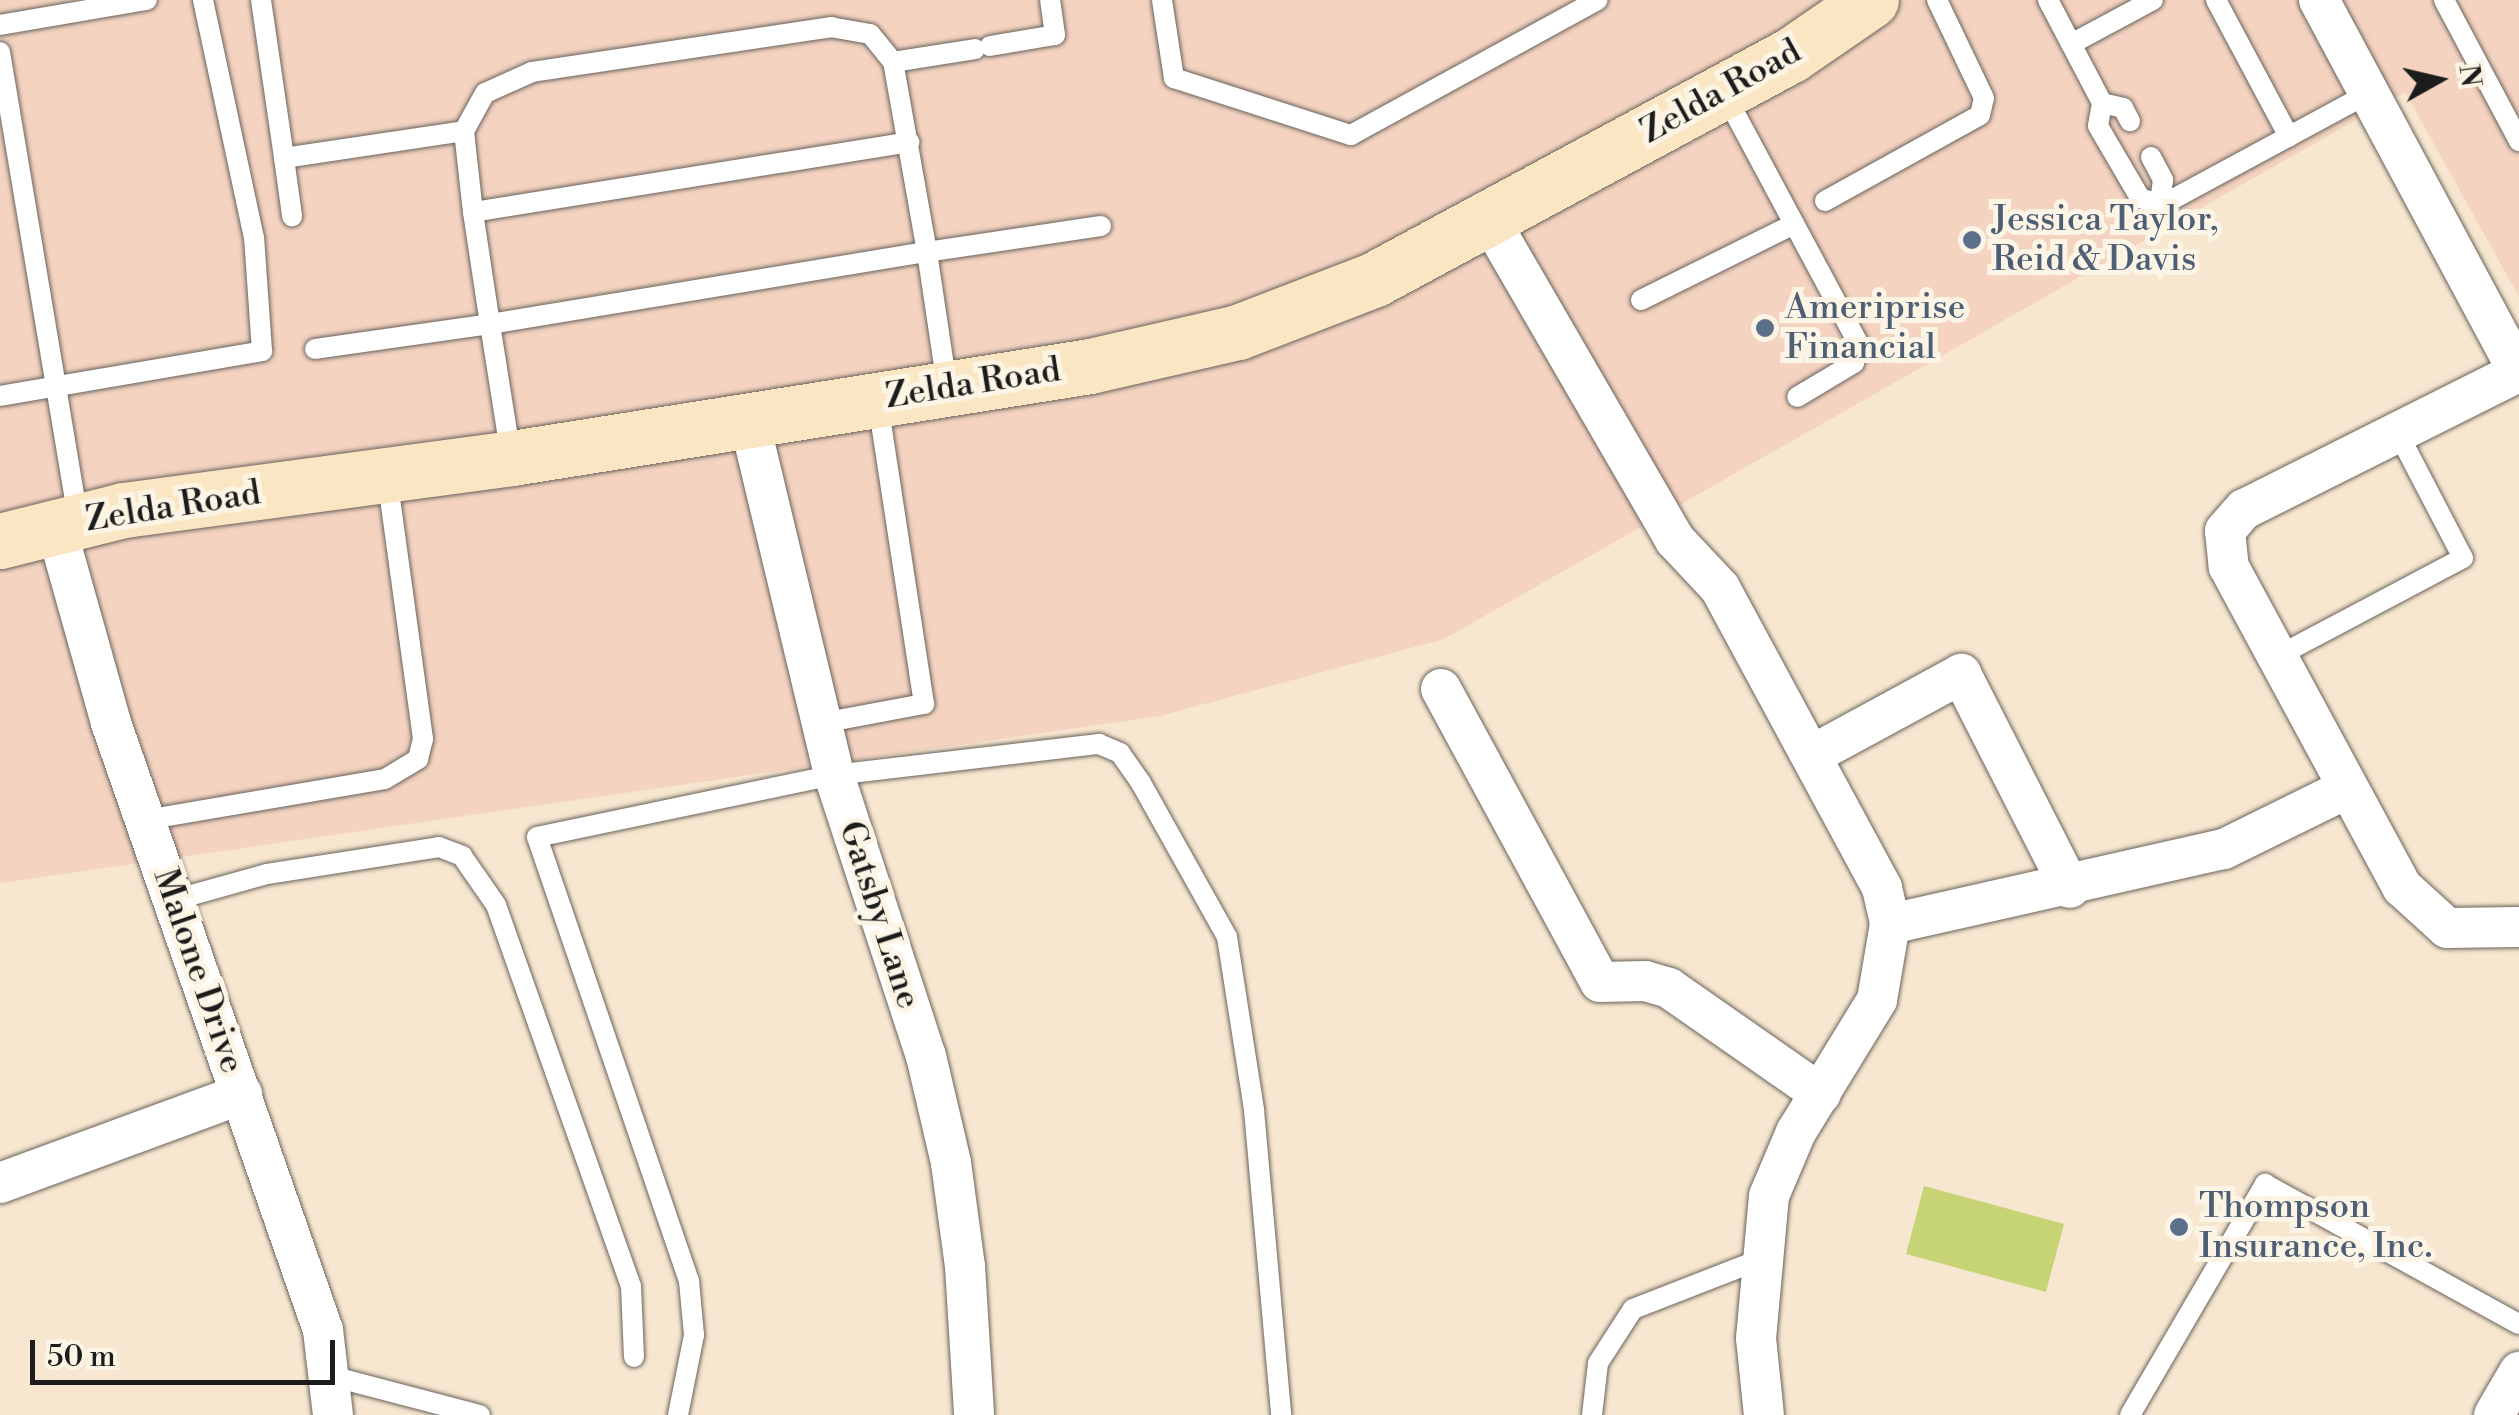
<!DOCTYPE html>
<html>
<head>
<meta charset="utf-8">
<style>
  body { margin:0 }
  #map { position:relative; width:2519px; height:1415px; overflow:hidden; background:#f8e7d0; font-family:"Libre Bodoni",serif }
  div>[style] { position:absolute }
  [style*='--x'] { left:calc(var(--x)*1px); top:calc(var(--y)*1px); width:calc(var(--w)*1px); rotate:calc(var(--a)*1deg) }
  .built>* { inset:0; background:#f4d3c1 }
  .green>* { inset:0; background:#c6d475 }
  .roads { filter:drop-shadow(0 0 2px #69635b) drop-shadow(0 0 2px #69635b) }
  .lane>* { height:20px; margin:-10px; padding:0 10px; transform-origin:10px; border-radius:10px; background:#fff }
  .street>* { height:40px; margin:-20px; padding:0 20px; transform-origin:20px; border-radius:20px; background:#fff }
  .secondary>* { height:55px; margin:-27.5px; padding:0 27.5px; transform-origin:27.5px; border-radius:27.5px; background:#fbe6c4 }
  .dots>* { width:28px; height:28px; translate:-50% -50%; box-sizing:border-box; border:5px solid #fcf5e5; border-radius:50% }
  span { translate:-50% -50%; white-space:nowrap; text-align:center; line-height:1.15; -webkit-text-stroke:10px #fcf5e5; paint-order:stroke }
  .street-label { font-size:35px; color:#1c1c1c }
  .service-label { font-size:35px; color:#4e5e75 }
  .left { translate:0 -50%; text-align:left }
  .north { position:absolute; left:2389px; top:30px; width:100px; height:100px; -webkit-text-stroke:8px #fcf5e5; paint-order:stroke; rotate:82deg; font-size:28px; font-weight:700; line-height:40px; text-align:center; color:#1c1c1c }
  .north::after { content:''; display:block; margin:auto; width:35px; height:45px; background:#1c1c1c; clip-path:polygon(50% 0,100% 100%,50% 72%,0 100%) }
  .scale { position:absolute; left:30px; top:1340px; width:305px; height:45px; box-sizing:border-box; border:5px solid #1c1c1c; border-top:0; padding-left:12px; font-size:30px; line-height:35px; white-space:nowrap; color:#1c1c1c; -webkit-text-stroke:8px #fcf5e5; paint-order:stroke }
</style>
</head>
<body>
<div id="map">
  <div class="built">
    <div style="clip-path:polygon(0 0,2519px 0,2519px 297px,2405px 92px,1444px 639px,1160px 716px,0 883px)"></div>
  </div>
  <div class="green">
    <div style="clip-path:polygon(1924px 1186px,2064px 1224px,2046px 1292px,1906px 1254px)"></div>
  </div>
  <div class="roads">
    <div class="lane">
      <div style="--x:261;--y:0;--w:160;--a:81.7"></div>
      <div style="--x:284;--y:158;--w:182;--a:-8.5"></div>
      <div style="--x:1162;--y:0;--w:79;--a:81.3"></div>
      <div style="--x:1174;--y:78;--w:186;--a:17.9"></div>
      <div style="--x:1351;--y:135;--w:281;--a:-28.7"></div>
      <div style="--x:2048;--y:0;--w:116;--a:62.3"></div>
      <div style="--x:2102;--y:103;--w:23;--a:100"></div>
      <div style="--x:2098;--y:126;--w:83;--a:59.7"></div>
      <div style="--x:2140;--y:198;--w:23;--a:18"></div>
      <div style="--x:2162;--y:205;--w:235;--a:-28.4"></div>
      <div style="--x:2216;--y:0;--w:155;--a:61.9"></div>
      <div style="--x:2444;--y:0;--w:160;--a:62"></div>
      <div style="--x:0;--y:25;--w:149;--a:-9.7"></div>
      <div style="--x:2071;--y:44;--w:93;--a:-28.2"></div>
      <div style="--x:990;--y:46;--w:66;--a:-9.6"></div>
      <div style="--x:1055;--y:35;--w:35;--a:-98"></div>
      <div style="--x:0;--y:52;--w:474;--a:80.5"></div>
      <div style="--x:893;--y:62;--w:83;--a:-9"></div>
      <div style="--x:1724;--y:93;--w:284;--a:61.8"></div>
      <div style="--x:1858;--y:343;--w:20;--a:101"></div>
      <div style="--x:1854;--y:363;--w:66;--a:149.2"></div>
      <div style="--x:2102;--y:103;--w:22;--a:13"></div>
      <div style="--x:2123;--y:108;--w:15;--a:62"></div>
      <div style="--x:2151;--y:157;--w:26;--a:62"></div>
      <div style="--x:2163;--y:180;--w:21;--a:98"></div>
      <div style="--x:284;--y:158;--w:59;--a:82.1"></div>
      <div style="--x:1825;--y:201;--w:177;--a:-29"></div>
      <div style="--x:1980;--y:115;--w:17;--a:-77"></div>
      <div style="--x:1984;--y:98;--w:109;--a:-115.6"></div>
      <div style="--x:473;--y:212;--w:442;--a:-9.1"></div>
      <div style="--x:1641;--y:300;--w:171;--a:-26.4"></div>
      <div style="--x:315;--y:349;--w:177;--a:-8.1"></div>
      <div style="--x:490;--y:324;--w:443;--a:-9.4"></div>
      <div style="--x:927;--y:252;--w:193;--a:-100.1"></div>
      <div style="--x:893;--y:62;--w:36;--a:-129"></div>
      <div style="--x:870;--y:34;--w:39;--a:-170"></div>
      <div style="--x:832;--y:27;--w:303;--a:171.5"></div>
      <div style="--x:532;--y:72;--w:51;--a:155.9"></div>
      <div style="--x:485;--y:93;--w:43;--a:118.9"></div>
      <div style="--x:464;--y:131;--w:81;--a:83.7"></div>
      <div style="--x:473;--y:212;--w:113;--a:81.4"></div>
      <div style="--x:490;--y:324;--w:134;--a:81"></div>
      <div style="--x:947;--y:386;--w:135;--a:-98.5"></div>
      <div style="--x:927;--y:252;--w:176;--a:-8.5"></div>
      <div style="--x:0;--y:396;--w:266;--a:-9.7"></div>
      <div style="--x:262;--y:351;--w:113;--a:-94"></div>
      <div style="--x:254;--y:238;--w:243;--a:-102.1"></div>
      <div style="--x:2280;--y:655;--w:207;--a:-27.9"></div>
      <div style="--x:2463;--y:558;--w:143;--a:-117.5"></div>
      <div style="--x:822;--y:723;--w:104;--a:-10.6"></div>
      <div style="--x:924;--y:704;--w:304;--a:-98.7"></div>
      <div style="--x:145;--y:820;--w:243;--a:-9.7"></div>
      <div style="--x:385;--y:779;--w:39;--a:-31"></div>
      <div style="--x:418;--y:759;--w:21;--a:-76"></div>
      <div style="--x:423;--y:739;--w:264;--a:-97.8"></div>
      <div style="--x:174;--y:900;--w:97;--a:-15.6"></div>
      <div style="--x:267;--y:874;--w:174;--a:-8.9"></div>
      <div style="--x:439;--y:847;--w:25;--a:21"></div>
      <div style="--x:462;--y:856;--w:60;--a:55.2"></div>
      <div style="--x:496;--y:905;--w:404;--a:70.5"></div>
      <div style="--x:631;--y:1286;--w:71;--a:87.6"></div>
      <div style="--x:331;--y:1376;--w:154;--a:14.7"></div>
      <div style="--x:678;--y:1415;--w:82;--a:-78.7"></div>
      <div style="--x:694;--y:1335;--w:54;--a:-95.3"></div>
      <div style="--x:689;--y:1281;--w:469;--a:-108.9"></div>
      <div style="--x:537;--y:837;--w:303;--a:-11.8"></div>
      <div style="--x:834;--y:775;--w:267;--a:-6.7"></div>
      <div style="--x:1099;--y:744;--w:23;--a:23"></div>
      <div style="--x:1120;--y:753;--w:37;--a:55"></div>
      <div style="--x:1141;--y:783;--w:176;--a:60.8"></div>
      <div style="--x:1227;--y:937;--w:175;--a:81.1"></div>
      <div style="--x:1254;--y:1110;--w:306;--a:84.9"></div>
      <div style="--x:1592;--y:1415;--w:52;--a:-83.4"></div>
      <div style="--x:1598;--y:1363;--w:64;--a:-57.1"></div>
      <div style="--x:1633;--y:1309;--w:135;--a:-21.3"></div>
      <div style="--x:2130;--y:1415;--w:268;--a:-59.7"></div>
      <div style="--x:2265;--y:1184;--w:290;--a:28.9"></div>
    </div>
    <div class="street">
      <div style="--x:2319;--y:0;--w:423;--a:61.8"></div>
      <div style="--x:1489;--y:219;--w:371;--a:59.9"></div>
      <div style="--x:1675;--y:540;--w:66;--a:46.8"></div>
      <div style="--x:1720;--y:588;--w:341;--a:61.6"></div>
      <div style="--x:1882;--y:888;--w:37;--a:77"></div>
      <div style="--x:1890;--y:924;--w:77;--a:99.7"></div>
      <div style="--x:1877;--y:1000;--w:155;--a:121.5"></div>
      <div style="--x:1796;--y:1132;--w:69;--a:112.9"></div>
      <div style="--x:1769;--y:1196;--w:143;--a:95.2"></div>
      <div style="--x:1756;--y:1338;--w:77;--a:84.1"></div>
      <div style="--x:2518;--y:372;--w:306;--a:153.4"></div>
      <div style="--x:2244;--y:509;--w:29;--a:131"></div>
      <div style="--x:2225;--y:531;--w:36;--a:84"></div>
      <div style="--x:2229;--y:567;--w:364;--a:61.6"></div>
      <div style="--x:2402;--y:887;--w:61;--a:42.3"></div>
      <div style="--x:2447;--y:928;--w:72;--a:-0.8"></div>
      <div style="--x:749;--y:420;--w:365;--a:76.5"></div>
      <div style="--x:834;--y:775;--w:296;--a:71.9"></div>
      <div style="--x:926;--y:1056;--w:110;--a:76.8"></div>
      <div style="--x:951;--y:1163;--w:104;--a:82.3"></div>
      <div style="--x:965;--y:1266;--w:149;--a:86.5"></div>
      <div style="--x:56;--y:527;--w:204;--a:74.3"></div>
      <div style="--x:111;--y:723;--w:643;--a:70.75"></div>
      <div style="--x:323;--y:1330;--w:86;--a:83.3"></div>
      <div style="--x:1441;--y:689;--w:333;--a:61.5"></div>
      <div style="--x:1600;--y:982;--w:45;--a:-1.3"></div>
      <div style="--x:1645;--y:981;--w:25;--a:16"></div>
      <div style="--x:1669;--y:988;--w:185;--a:34.9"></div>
      <div style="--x:1812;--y:755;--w:170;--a:-28.5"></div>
      <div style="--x:1961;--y:674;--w:240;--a:63"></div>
      <div style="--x:1890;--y:924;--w:342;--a:-12.7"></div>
      <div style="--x:2224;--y:849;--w:138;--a:-26.2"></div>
      <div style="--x:0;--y:1183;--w:258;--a:-20.2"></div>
      <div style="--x:2494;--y:1415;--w:50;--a:-59.8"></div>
    </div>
    <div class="secondary">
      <div style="--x:0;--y:541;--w:127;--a:-14.1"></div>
      <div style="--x:123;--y:510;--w:392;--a:-7.6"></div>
      <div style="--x:512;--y:458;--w:585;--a:-9.04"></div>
      <div style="--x:1090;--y:366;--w:152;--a:-12.9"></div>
      <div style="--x:1238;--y:332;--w:147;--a:-21.1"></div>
      <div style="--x:1375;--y:279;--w:472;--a:-28.3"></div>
      <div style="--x:1791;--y:55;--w:97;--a:-34.5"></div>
    </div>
  </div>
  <div class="dots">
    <div style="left:1972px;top:240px;background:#5c6f8a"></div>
    <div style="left:1765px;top:328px;background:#5c6f8a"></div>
    <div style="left:2179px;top:1227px;background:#5c6f8a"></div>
  </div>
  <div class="street-label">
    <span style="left:1721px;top:92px;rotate:-29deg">Zelda Road</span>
    <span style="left:973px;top:384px;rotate:-9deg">Zelda Road</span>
    <span style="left:173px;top:507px;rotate:-9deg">Zelda Road</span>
    <span style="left:879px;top:915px;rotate:72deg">Gatsby Lane</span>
    <span style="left:198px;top:971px;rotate:71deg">Malone Drive</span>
  </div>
  <div class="service-label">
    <span class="left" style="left:1992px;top:240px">Jessica Taylor,<br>Reid &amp; Davis</span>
    <span class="left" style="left:1785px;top:328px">Ameriprise<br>Financial</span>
    <span class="left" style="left:2199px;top:1227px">Thompson<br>Insurance, Inc.</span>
  </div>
  <div class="north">N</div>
  <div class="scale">50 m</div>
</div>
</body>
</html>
